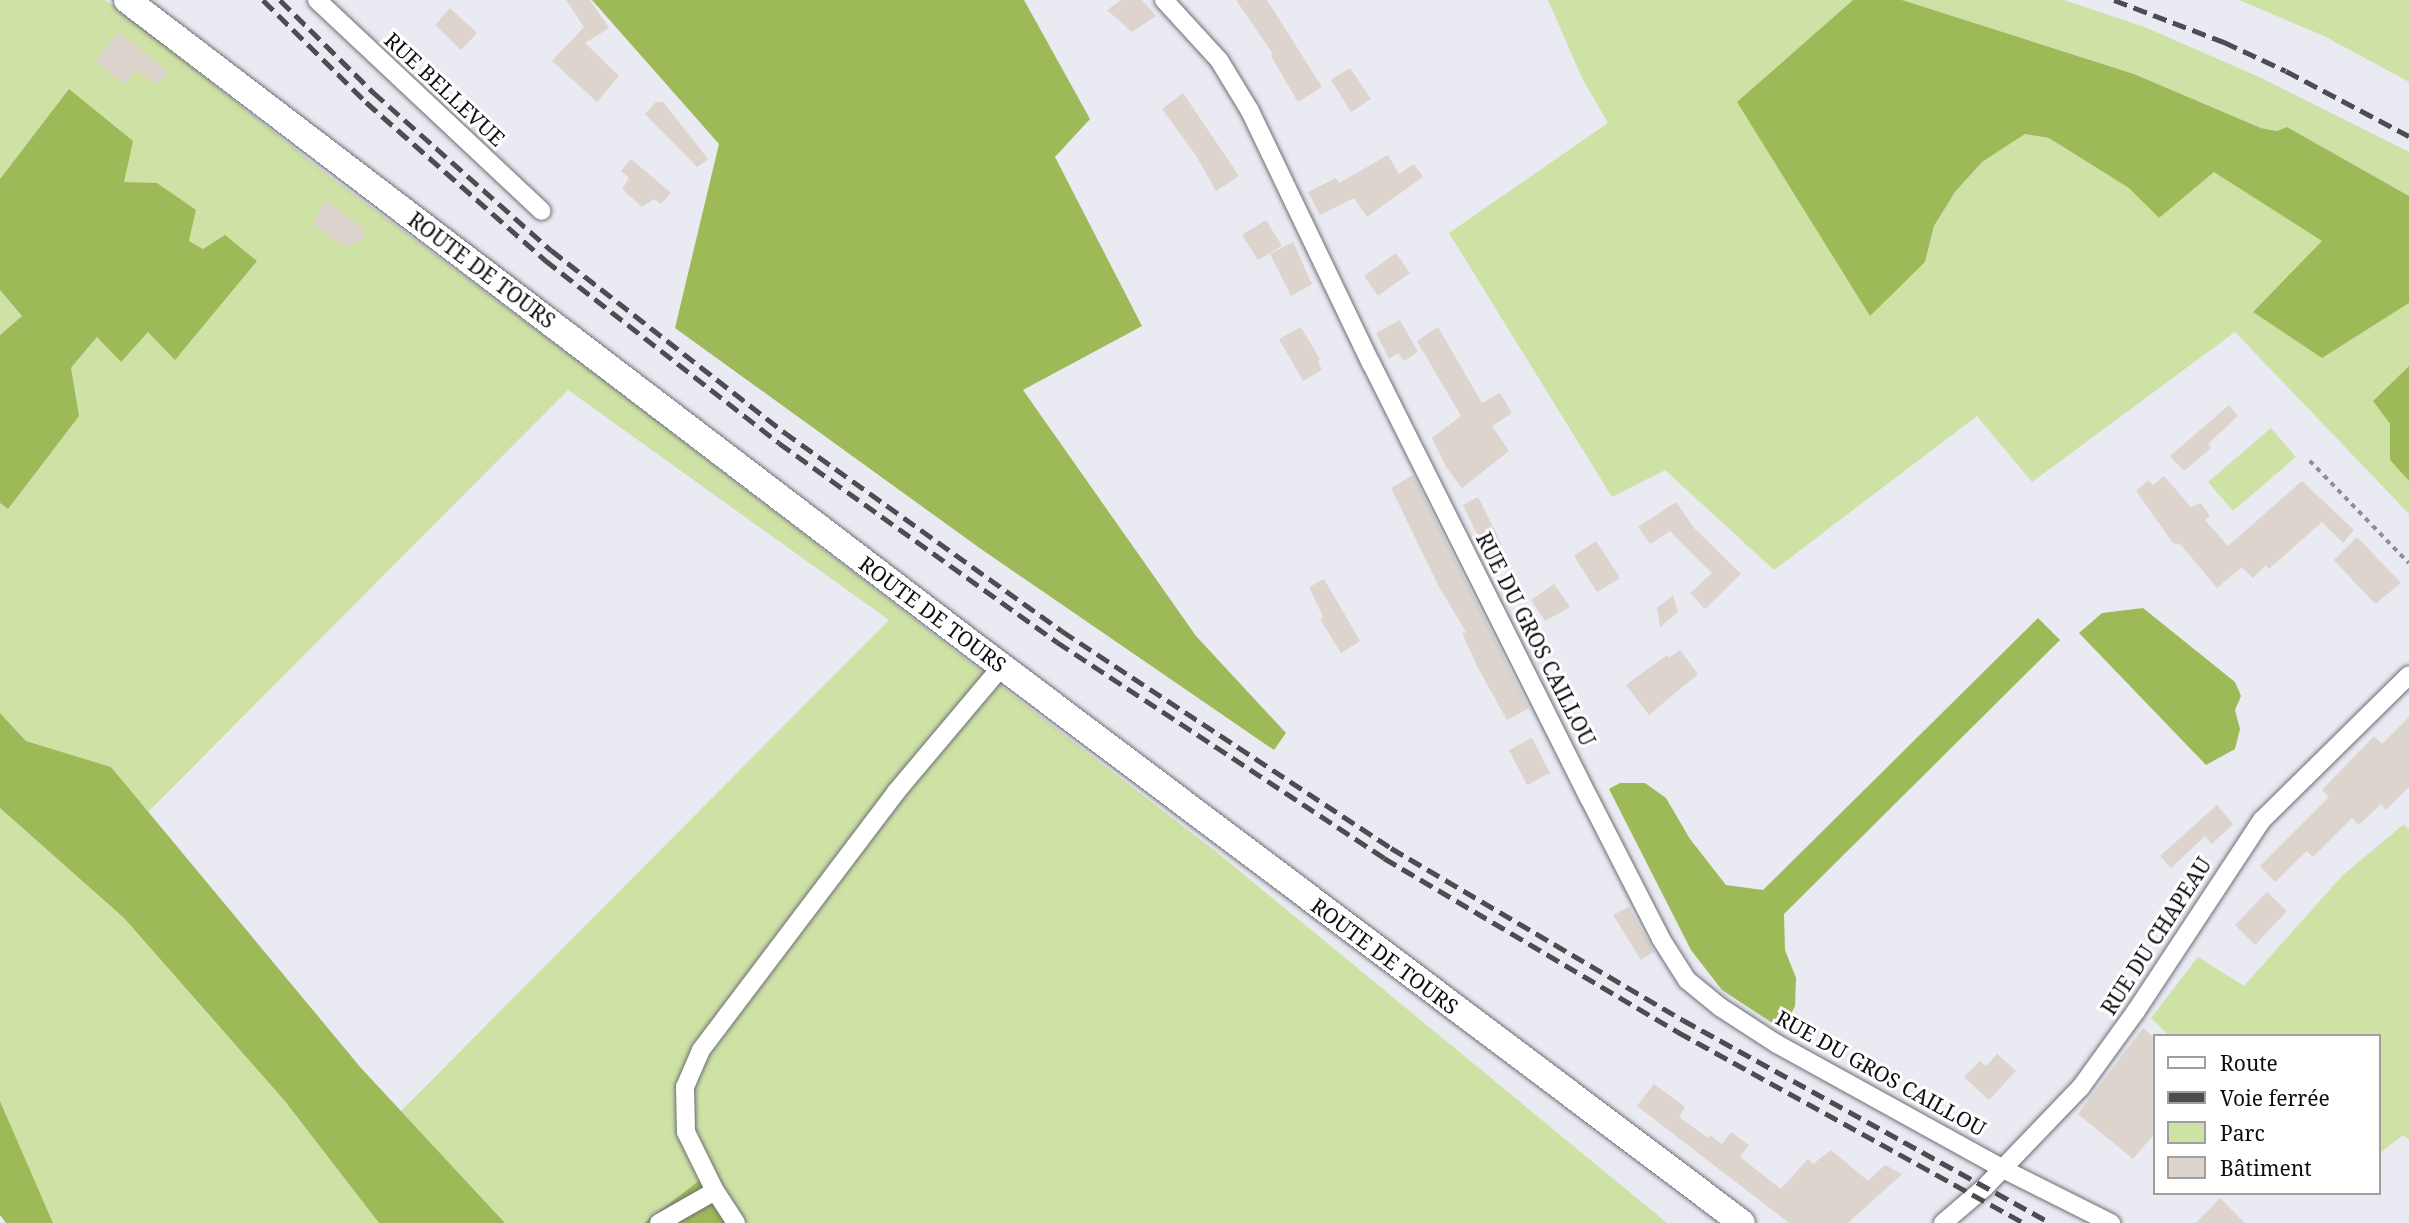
<!DOCTYPE html>
<html>
<head>
<meta charset="utf-8">
<style>
  body { margin:0 }
  #map { position:relative; width:2409px; height:1223px; overflow:hidden; background:#eaeaf3; font-family:"Noto Serif",serif }
  div>[style] { position:absolute }
  [style*='--x'] { left:calc(var(--x)*1px); top:calc(var(--y)*1px); width:calc(var(--w)*1px); rotate:calc(var(--a)*1deg) }
  .green>* { inset:0; background:#cee2a5 }
  .forest>* { inset:0; background:#9eba58 }
  .building>* { inset:0; background:#dcd4cd }
  .path>* { height:3.5px; margin-top:-1.75px; transform-origin:0; background:repeating-linear-gradient(90deg,#8e8e94 0 5px,transparent 0 10px) }
  .roads { filter:drop-shadow(0 0 2px #6d6d75) drop-shadow(0 0 2px #6d6d75) }
  .minor>* { height:18px; margin:-9px; padding:0 9px; transform-origin:9px; border-radius:9px; background:#fff }
  .primary>* { height:26px; margin:-13px; padding:0 13px; transform-origin:13px; border-radius:13px; background:#fff }
  .rail>* { height:5px; margin-top:-2.5px; transform-origin:0; background:repeating-linear-gradient(90deg,#4d4d51 0 14px,transparent 0 21px) }
  span { translate:-50% -50%; white-space:nowrap; text-align:center; line-height:1.15; -webkit-text-stroke:6px #fff; paint-order:stroke }
  .street-label { font-size:21px; color:#0e0e11 }
  .legend { position:absolute; left:2153px; top:1034px; width:228px; height:161px; box-sizing:border-box; background:#fff; border:2px solid #9f9fa0; margin:0; padding:9px 12px; list-style:none; font-size:21px; color:#0e0e11 }
  .legend li { display:flex; align-items:center; gap:14px; height:35px }
  .legend b { width:35px; border:2px solid #9f9fa0 }
</style>
</head>
<body>
<div id="map">
  <div class="green">
    <div style="clip-path:polygon(0 0,105px 0,126px 15px,328px 175px,606px 382px,1219px 854px,1667px 1223px,732px 1223px,704px 1178px,644px 1223px,505px 1223px,401px 1111px,889px 620px,568px 390px,148px 812px,111px 767px,26px 741px,0 713px,0 503px,8px 509px,71px 368px,98px 336px,148px 332px,175px 359px,257px 261px,203px 249px,189px 241px,196px 210px,124px 182px,69px 90px,0 179px)"></div>
    <div style="clip-path:polygon(1548px 0,1853px 0,1737px 103px,1925px 262px,1934px 226px,1955px 192px,1982px 162px,2025px 134px,2049px 138px,2130px 188px,2159px 218px,2214px 171px,2323px 241px,2253px 312px,2322px 357px,2409px 303px,2409px 366px,2373px 401px,2390px 424px,2390px 460px,2409px 481px,2409px 514px,2235px 332px,2032px 482px,1977px 416px,1774px 570px,1665px 470px,1612px 497px,1449px 233px,1608px 123px,1582px 78px)"></div>
    <div style="clip-path:polygon(1902px 0,2064px 0,2147px 28px,2257px 76px,2409px 152px,2409px 196px,2287px 127px,2277px 131px,2261px 128px,2134px 74px)"></div>
    <div style="clip-path:polygon(2239px 0,2409px 0,2409px 82px,2324px 36px)"></div>
    <div style="clip-path:polygon(0 290px,22px 316px,0 335px)"></div>
    <div style="clip-path:polygon(2271px 428px,2296px 457px,2233px 511px,2208px 482px)"></div>
    <div style="clip-path:polygon(0 808px,124px 918px,284px 1100px,379px 1223px,53px 1223px,0 1101px)"></div>
    <div style="clip-path:polygon(2404px 824px,2409px 830px,2409px 1140px,2403px 1135px,2379px 1154px,2379px 1036px,2169px 1036px,2151px 1018px,2198px 957px,2244px 986px,2342px 876px)"></div>
  </div>
  <div class="forest">
    <div style="clip-path:polygon(592px 0,1024px 0,1090px 119px,1055px 157px,1142px 326px,1023px 390px,1196px 636px,1286px 733px,1274px 750px,981px 549px,675px 328px,719px 144px)"></div>
    <div style="clip-path:polygon(1853px 0,1902px 0,2134px 74px,2261px 128px,2277px 131px,2287px 127px,2409px 196px,2409px 303px,2322px 358px,2253px 312px,2322px 241px,2214px 172px,2159px 218px,2129px 188px,2049px 138px,2025px 134px,1982px 162px,1955px 192px,1934px 226px,1925px 262px,1870px 316px,1737px 102px)"></div>
    <div style="clip-path:polygon(69px 89px,133px 141px,124px 182px,157px 183px,196px 210px,189px 241px,203px 249px,225px 235px,257px 261px,175px 360px,148px 332px,121px 362px,97px 337px,71px 368px,79px 416px,8px 509px,0 503px,0 335px,22px 316px,0 290px,0 179px)"></div>
    <div style="clip-path:polygon(2409px 366px,2409px 481px,2390px 460px,2390px 424px,2373px 401px)"></div>
    <div style="clip-path:polygon(2143px 608px,2235px 682px,2241px 696px,2235px 710px,2240px 729px,2235px 749px,2206px 765px,2079px 633px,2102px 613px)"></div>
    <div style="clip-path:polygon(2038px 618px,2060px 640px,1784px 914px,1785px 950px,1796px 978px,1795px 1006px,1783px 1030px,1722px 990px,1691px 950px,1609px 789px,1620px 783px,1645px 783px,1666px 798px,1690px 839px,1726px 885px,1763px 890px)"></div>
    <div style="clip-path:polygon(0 713px,26px 741px,111px 767px,361px 1068px,505px 1223px,379px 1223px,284px 1100px,124px 918px,0 808px)"></div>
    <div style="clip-path:polygon(0 1102px,0 1101px,53px 1223px,6px 1223px,0 1215px)"></div>
    <div style="clip-path:polygon(704px 1177px,732px 1223px,644px 1223px)"></div>
  </div>
  <div class="building">
    <div style="clip-path:polygon(566px 0,590px 0,609px 28px,585px 43px,619px 76px,597px 102px,552px 61px,584px 27px)"></div>
    <div style="clip-path:polygon(1121px 0,1142px 0,1156px 16px,1132px 32px,1107px 10px)"></div>
    <div style="clip-path:polygon(1236px 0,1267px 0,1322px 87px,1298px 102px,1271px 56px,1273px 54px)"></div>
    <div style="clip-path:polygon(450px 8px,477px 33px,461px 50px,435px 25px)"></div>
    <div style="clip-path:polygon(118px 32px,168px 71px,158px 85px,136px 70px,125px 84px,95px 61px)"></div>
    <div style="clip-path:polygon(1350px 68px,1371px 99px,1351px 112px,1331px 80px)"></div>
    <div style="clip-path:polygon(1183px 93px,1239px 176px,1216px 191px,1195px 154px,1162px 109px)"></div>
    <div style="clip-path:polygon(656px 102px,663px 102px,708px 159px,697px 167px,645px 114px)"></div>
    <div style="clip-path:polygon(1388px 155px,1399px 174px,1414px 164px,1423px 177px,1367px 217px,1354px 198px,1320px 215px,1308px 192px,1336px 178px,1339px 183px)"></div>
    <div style="clip-path:polygon(631px 159px,671px 193px,661px 204px,654px 199px,642px 207px,622px 189px,629px 178px,621px 171px)"></div>
    <div style="clip-path:polygon(326px 200px,364px 229px,364px 239px,346px 248px,313px 224px)"></div>
    <div style="clip-path:polygon(1266px 220px,1282px 246px,1258px 260px,1242px 235px)"></div>
    <div style="clip-path:polygon(1293px 242px,1312px 284px,1291px 296px,1270px 254px)"></div>
    <div style="clip-path:polygon(1396px 253px,1410px 273px,1378px 296px,1364px 276px)"></div>
    <div style="clip-path:polygon(1400px 320px,1418px 352px,1404px 361px,1398px 353px,1389px 359px,1376px 333px)"></div>
    <div style="clip-path:polygon(1301px 327px,1320px 359px,1318px 361px,1322px 370px,1303px 381px,1279px 339px)"></div>
    <div style="clip-path:polygon(1438px 327px,1482px 403px,1500px 393px,1512px 413px,1492px 426px,1509px 451px,1462px 488px,1446px 467px,1432px 438px,1461px 416px,1417px 341px)"></div>
    <div style="clip-path:polygon(2229px 405px,2238px 416px,2208px 444px,2211px 448px,2184px 471px,2170px 456px)"></div>
    <div style="clip-path:polygon(1413px 475px,1529px 708px,1507px 720px,1478px 668px,1462px 633px,1466px 632px,1438px 585px,1391px 488px)"></div>
    <div style="clip-path:polygon(2164px 476px,2191px 507px,2201px 503px,2210px 516px,2205px 520px,2228px 546px,2302px 481px,2354px 530px,2343px 543px,2322px 522px,2269px 569px,2266px 565px,2253px 578px,2242px 567px,2217px 588px,2181px 545px,2173px 543px,2136px 491px,2148px 480px,2153px 485px)"></div>
    <div style="clip-path:polygon(1478px 497px,1502px 545px,1486px 553px,1463px 505px)"></div>
    <div style="clip-path:polygon(1676px 502px,1694px 528px,1741px 574px,1705px 609px,1690px 593px,1712px 573px,1670px 531px,1650px 544px,1638px 527px)"></div>
    <div style="clip-path:polygon(2357px 537px,2401px 583px,2375px 604px,2334px 560px)"></div>
    <div style="clip-path:polygon(1596px 541px,1620px 578px,1597px 592px,1574px 556px)"></div>
    <div style="clip-path:polygon(1324px 579px,1360px 641px,1341px 653px,1320px 619px,1323px 617px,1309px 587px)"></div>
    <div style="clip-path:polygon(1554px 584px,1570px 607px,1545px 621px,1531px 600px)"></div>
    <div style="clip-path:polygon(1673px 595px,1678px 612px,1660px 627px,1657px 608px)"></div>
    <div style="clip-path:polygon(1680px 650px,1698px 674px,1649px 715px,1626px 685px,1667px 655px,1669px 658px)"></div>
    <div style="clip-path:polygon(2409px 717px,2409px 787px,2386px 810px,2381px 804px,2359px 825px,2352px 818px,2313px 857px,2307px 851px,2275px 882px,2260px 866px,2329px 797px,2322px 790px,2374px 736px,2382px 744px)"></div>
    <div style="clip-path:polygon(1532px 738px,1550px 773px,1527px 785px,1509px 750px)"></div>
    <div style="clip-path:polygon(2217px 805px,2233px 824px,2212px 844px,2205px 836px,2171px 868px,2160px 856px)"></div>
    <div style="clip-path:polygon(2267px 892px,2287px 911px,2255px 945px,2235px 925px)"></div>
    <div style="clip-path:polygon(1629px 907px,1654px 952px,1641px 960px,1613px 915px)"></div>
    <div style="clip-path:polygon(2143px 1028px,2155px 1038px,2155px 1133px,2133px 1159px,2078px 1114px)"></div>
    <div style="clip-path:polygon(1997px 1054px,2016px 1071px,1989px 1100px,1964px 1077px,1980px 1061px,1986px 1066px)"></div>
    <div style="clip-path:polygon(1654px 1084px,1685px 1107px,1679px 1117px,1708px 1138px,1710px 1135px,1722px 1144px,1731px 1132px,1749px 1145px,1740px 1157px,1781px 1189px,1808px 1159px,1813px 1164px,1831px 1150px,1868px 1181px,1885px 1165px,1902px 1174px,1848px 1223px,1789px 1223px,1637px 1106px)"></div>
    <div style="clip-path:polygon(2220px 1198px,2245px 1223px,2196px 1223px)"></div>
  </div>
  <div class="path">
    <div style="--x:2310;--y:461;--w:142;--a:45.9"></div>
  </div>
  <div class="roads">
    <div class="minor">
      <div style="--x:317;--y:0;--w:308;--a:43.2"></div>
      <div style="--x:1164;--y:0;--w:81;--a:47.5"></div>
      <div style="--x:1219;--y:60;--w:60;--a:58.7"></div>
      <div style="--x:1250;--y:111;--w:280;--a:64.4"></div>
      <div style="--x:1371;--y:363;--w:487;--a:63.4"></div>
      <div style="--x:1589;--y:798;--w:158;--a:62.9"></div>
      <div style="--x:1661;--y:939;--w:49;--a:57.6"></div>
      <div style="--x:1687;--y:980;--w:43;--a:39.3"></div>
      <div style="--x:1720;--y:1007;--w:68;--a:33"></div>
      <div style="--x:1777;--y:1044;--w:258;--a:28.9"></div>
      <div style="--x:2003;--y:1169;--w:121;--a:26.6"></div>
      <div style="--x:659;--y:1223;--w:64;--a:-29.7"></div>
      <div style="--x:736;--y:1223;--w:38;--a:-123"></div>
      <div style="--x:715;--y:1191;--w:66;--a:-116.2"></div>
      <div style="--x:686;--y:1132;--w:45;--a:-91.3"></div>
      <div style="--x:685;--y:1087;--w:40;--a:-66.6"></div>
      <div style="--x:701;--y:1050;--w:323;--a:-52.9"></div>
      <div style="--x:896;--y:792;--w:165;--a:-49.9"></div>
      <div style="--x:1943;--y:1223;--w:54;--a:-40.5"></div>
      <div style="--x:1984;--y:1188;--w:140;--a:-46.2"></div>
      <div style="--x:2081;--y:1087;--w:94;--a:-54.1"></div>
      <div style="--x:2136;--y:1011;--w:229;--a:-56.6"></div>
      <div style="--x:2262;--y:820;--w:206;--a:-44.6"></div>
    </div>
    <div class="primary">
      <div style="--x:127;--y:0;--w:1077;--a:37.31"></div>
      <div style="--x:984;--y:653;--w:948;--a:36.94"></div>
    </div>
  </div>
  <div class="rail">
    <div style="--x:263;--y:0;--w:145;--a:44.7"></div>
    <div style="--x:366;--y:102;--w:239;--a:41.4"></div>
    <div style="--x:545;--y:260;--w:297;--a:38"></div>
    <div style="--x:779;--y:443;--w:342;--a:35.6"></div>
    <div style="--x:1057;--y:642;--w:392;--a:33.4"></div>
    <div style="--x:1384;--y:858;--w:342;--a:30.6"></div>
    <div style="--x:1678;--y:1032;--w:395;--a:28.9"></div>
    <div style="--x:280;--y:0;--w:131;--a:44.7"></div>
    <div style="--x:373;--y:92;--w:238;--a:41.6"></div>
    <div style="--x:551;--y:250;--w:296;--a:38"></div>
    <div style="--x:784;--y:432;--w:342;--a:35.6"></div>
    <div style="--x:1062;--y:631;--w:394;--a:33.4"></div>
    <div style="--x:1391;--y:848;--w:339;--a:30.5"></div>
    <div style="--x:1683;--y:1020;--w:419;--a:28.9"></div>
    <div style="--x:2114;--y:0;--w:118;--a:20.9"></div>
    <div style="--x:2224;--y:42;--w:68;--a:25.1"></div>
    <div style="--x:2286;--y:71;--w:139;--a:27.9"></div>
  </div>
  <div class="street-label">
    <span style="left:445px;top:89px;rotate:43deg">RUE BELLEVUE</span>
    <span style="left:482px;top:270px;rotate:37deg">ROUTE DE TOURS</span>
    <span style="left:933px;top:614px;rotate:37deg">ROUTE DE TOURS</span>
    <span style="left:1536px;top:639px;rotate:63deg">RUE DU GROS CAILLOU</span>
    <span style="left:2156px;top:936px;rotate:-57deg">RUE DU CHAPEAU</span>
    <span style="left:1385px;top:956px;rotate:37deg">ROUTE DE TOURS</span>
    <span style="left:1881px;top:1073px;rotate:29deg">RUE DU GROS CAILLOU</span>
  </div>
  <ul class="legend">
  <li><b style="height:9px;background:#fff"></b>Route</li>
  <li><b style="height:9px;background:#4d4d51"></b>Voie ferrée</li>
  <li><b style="height:19px;background:#cee2a5"></b>Parc</li>
  <li><b style="height:19px;background:#dcd4cd"></b>Bâtiment</li>
  </ul>
</div>
</body>
</html>
